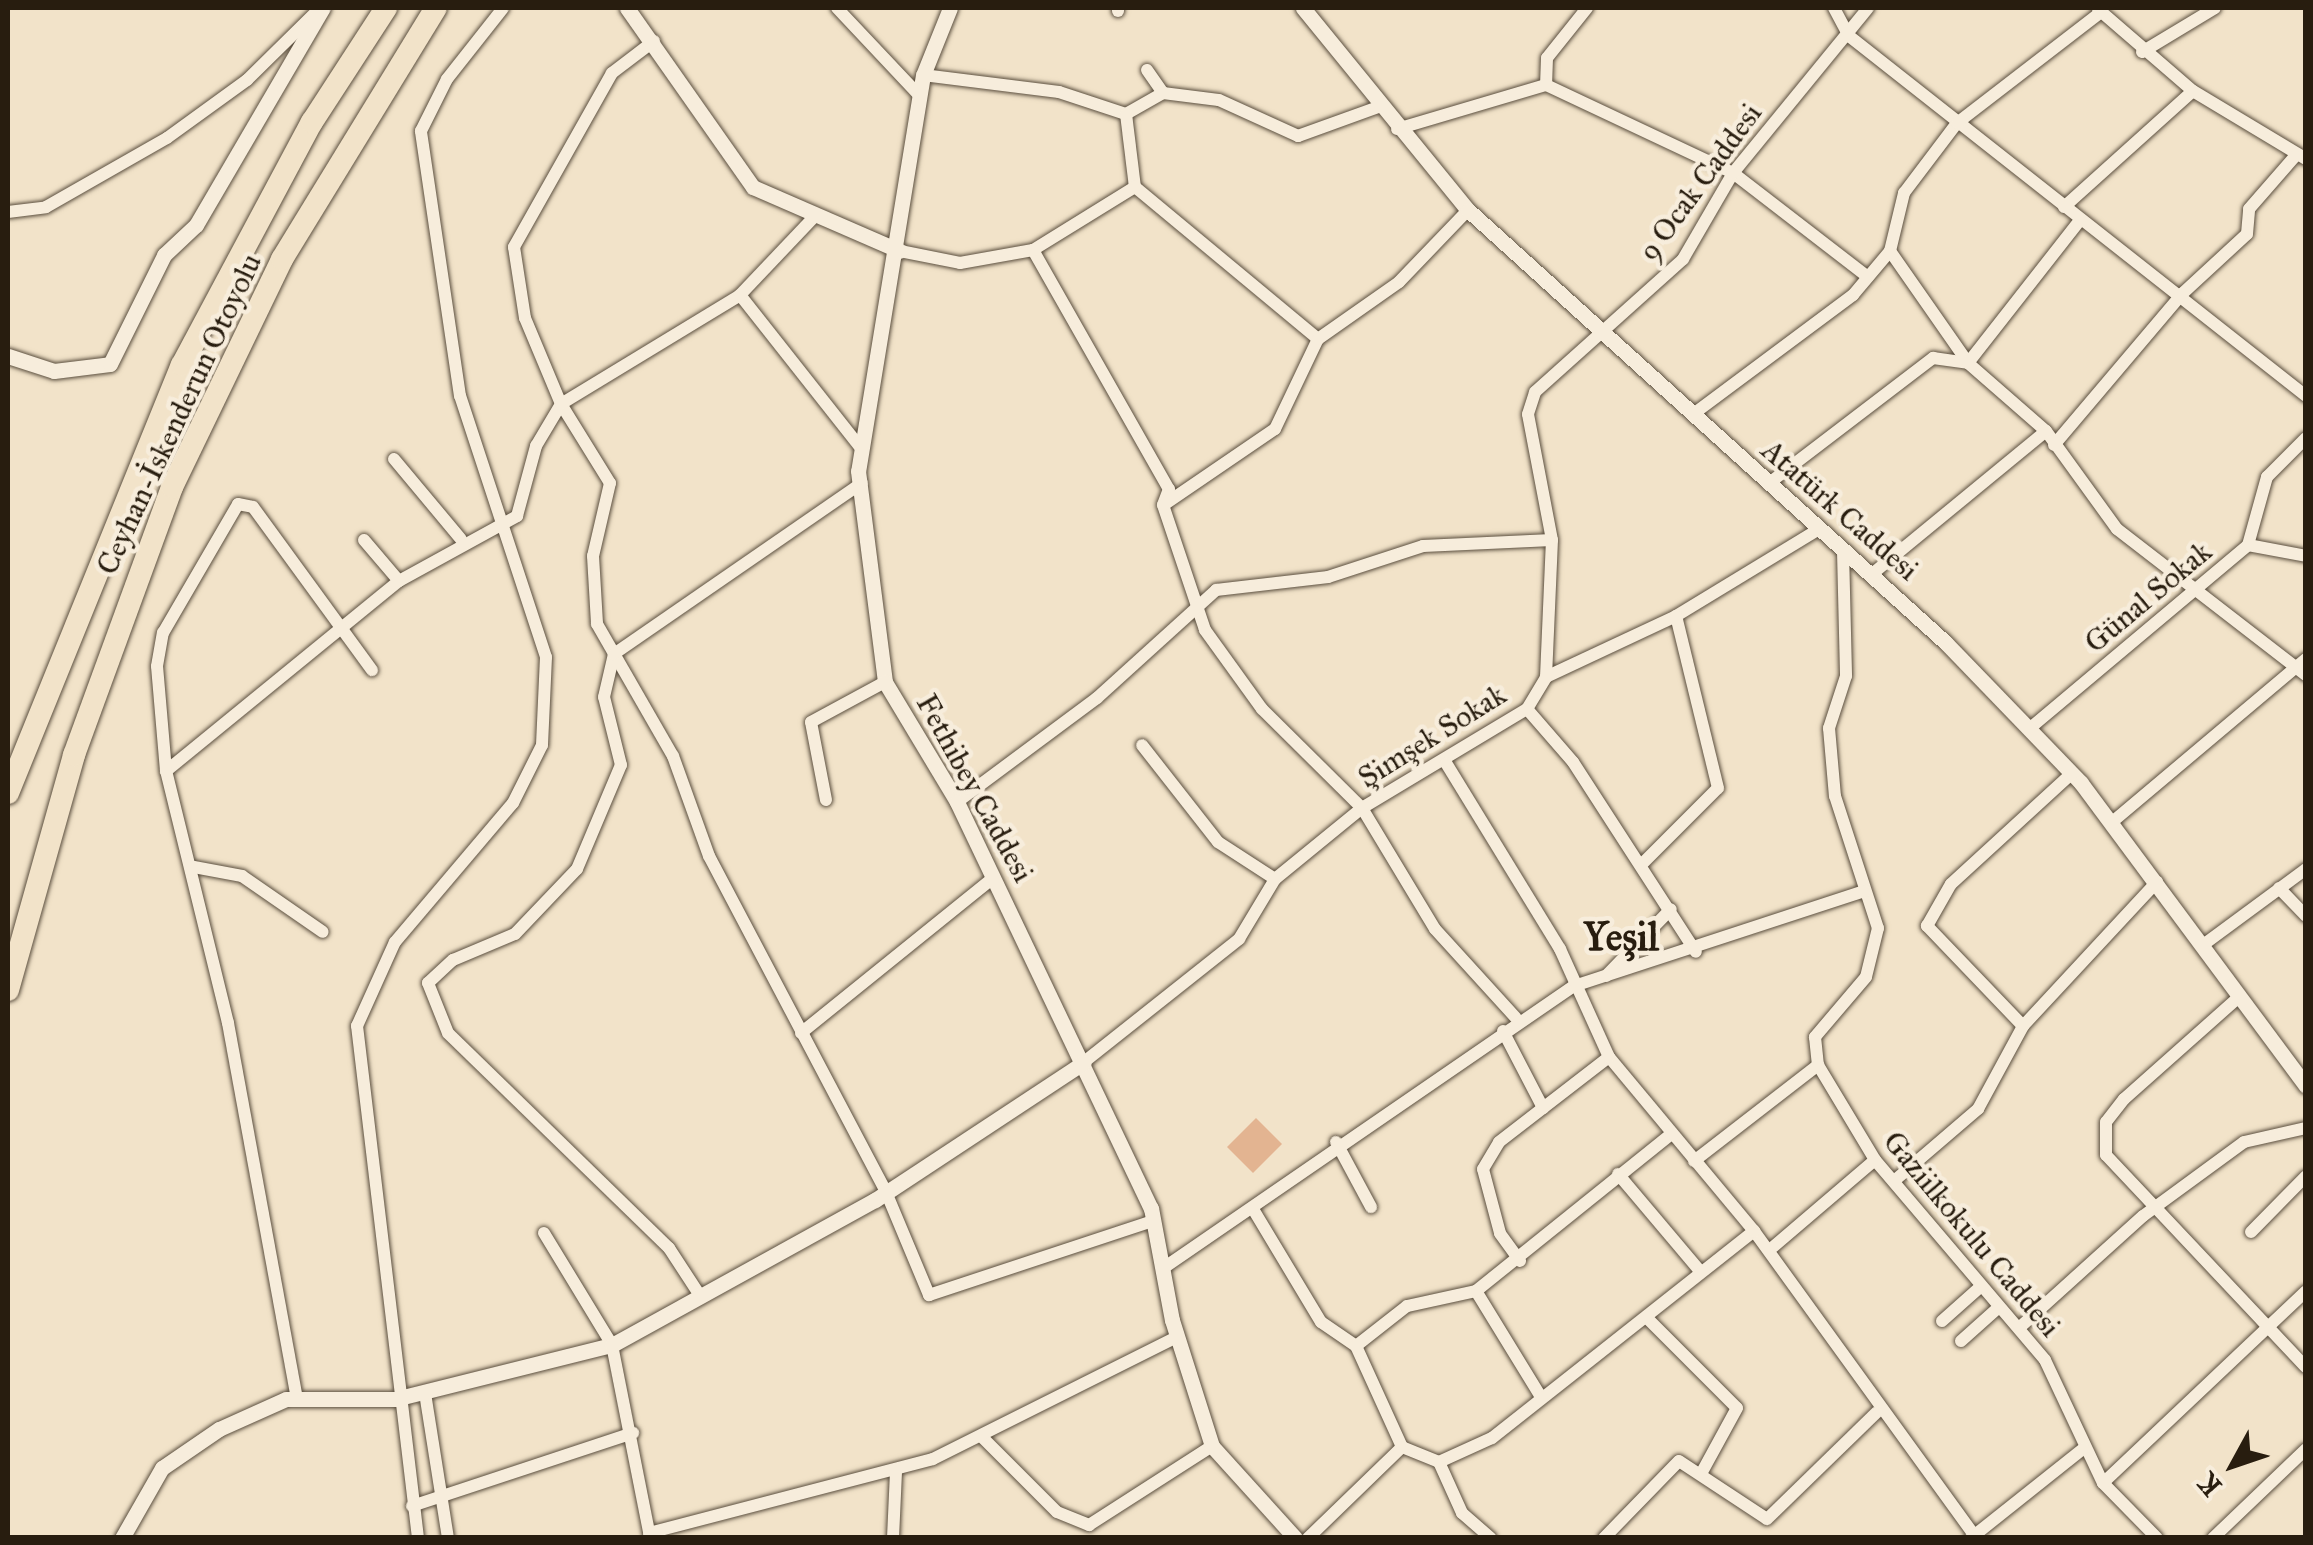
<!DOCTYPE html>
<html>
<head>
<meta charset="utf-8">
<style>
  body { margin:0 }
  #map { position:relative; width:2313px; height:1545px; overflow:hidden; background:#f2e3c9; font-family:"IM FELL Great Primer",serif }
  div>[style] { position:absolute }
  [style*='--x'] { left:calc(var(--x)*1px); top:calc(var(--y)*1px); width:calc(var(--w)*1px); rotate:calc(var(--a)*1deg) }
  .building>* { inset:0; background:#e3b491 }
  .roads { filter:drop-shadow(0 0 2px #5a4e3e) drop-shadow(0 0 2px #5a4e3e) }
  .minor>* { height:12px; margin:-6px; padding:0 6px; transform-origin:6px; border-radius:6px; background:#f7eddc }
  .tertiary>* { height:15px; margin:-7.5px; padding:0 7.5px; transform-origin:7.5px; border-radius:7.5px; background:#f7eddc }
  .motorway>* { height:22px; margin:-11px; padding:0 11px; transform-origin:11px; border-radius:11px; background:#f2e3c9 }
  span { translate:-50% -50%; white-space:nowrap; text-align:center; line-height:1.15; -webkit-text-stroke:9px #f7eddc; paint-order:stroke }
  .street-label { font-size:30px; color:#281d0f }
  .district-label { font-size:40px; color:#281d0f; font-weight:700 }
  .frame { position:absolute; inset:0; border:10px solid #281d0f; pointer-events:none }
  .north { position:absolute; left:2183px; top:1415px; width:100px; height:100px; -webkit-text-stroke:8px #f7eddc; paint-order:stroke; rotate:230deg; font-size:28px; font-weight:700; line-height:40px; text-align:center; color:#281d0f }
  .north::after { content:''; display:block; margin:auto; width:35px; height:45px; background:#281d0f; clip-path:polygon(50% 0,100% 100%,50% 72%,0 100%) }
</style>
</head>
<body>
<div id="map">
  <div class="building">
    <div style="clip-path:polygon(1256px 1118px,1282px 1144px,1253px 1173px,1227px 1147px)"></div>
  </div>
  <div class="roads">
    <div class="minor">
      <div style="--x:837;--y:8;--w:122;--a:46.7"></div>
      <div style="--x:1587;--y:8;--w:64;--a:128.7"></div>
      <div style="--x:1547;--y:58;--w:27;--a:92"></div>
      <div style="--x:1546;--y:85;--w:207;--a:25.2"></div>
      <div style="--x:1733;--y:173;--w:170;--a:37.6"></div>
      <div style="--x:1834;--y:8;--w:32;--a:62"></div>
      <div style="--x:1849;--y:36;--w:582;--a:38.23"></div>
      <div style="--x:2098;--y:9;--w:125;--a:40.8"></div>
      <div style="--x:2193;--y:91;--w:132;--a:31"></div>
      <div style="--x:1118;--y:11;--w:3;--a:-90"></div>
      <div style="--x:654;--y:41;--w:53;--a:142.7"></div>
      <div style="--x:612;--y:73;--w:200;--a:119.4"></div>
      <div style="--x:514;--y:247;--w:72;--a:81.2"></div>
      <div style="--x:525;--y:318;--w:93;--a:67.3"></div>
      <div style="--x:561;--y:404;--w:93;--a:58.2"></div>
      <div style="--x:610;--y:483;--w:75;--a:103.1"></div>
      <div style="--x:593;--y:556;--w:68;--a:86.6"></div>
      <div style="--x:597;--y:624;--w:152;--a:60.1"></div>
      <div style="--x:673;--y:756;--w:106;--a:70.2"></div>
      <div style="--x:709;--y:856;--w:380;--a:62.2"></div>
      <div style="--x:886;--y:1192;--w:112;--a:67.3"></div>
      <div style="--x:929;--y:1295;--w:236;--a:-18.3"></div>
      <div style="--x:2142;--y:52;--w:85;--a:-31.1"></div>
      <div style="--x:1147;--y:70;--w:28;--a:55"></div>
      <div style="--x:923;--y:75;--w:137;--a:7.1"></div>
      <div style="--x:1059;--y:92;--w:71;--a:18.2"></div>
      <div style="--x:1126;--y:114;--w:43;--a:-29.6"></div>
      <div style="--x:1163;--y:93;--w:56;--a:7.1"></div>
      <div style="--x:1219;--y:100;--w:87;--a:24.5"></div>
      <div style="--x:1298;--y:136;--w:85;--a:-19.9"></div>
      <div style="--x:1126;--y:114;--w:74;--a:83"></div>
      <div style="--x:1397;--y:129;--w:155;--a:-16.5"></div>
      <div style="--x:1135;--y:187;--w:238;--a:39.7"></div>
      <div style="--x:2064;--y:207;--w:173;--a:-42"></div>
      <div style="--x:8;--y:212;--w:38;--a:-7"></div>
      <div style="--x:46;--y:207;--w:139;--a:-29.7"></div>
      <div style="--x:167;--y:138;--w:99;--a:-35.9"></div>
      <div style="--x:247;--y:80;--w:103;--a:-44.6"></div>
      <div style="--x:1033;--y:250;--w:275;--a:60.4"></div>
      <div style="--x:1169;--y:489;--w:17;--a:111"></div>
      <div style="--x:1163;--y:505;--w:132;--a:71.4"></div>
      <div style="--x:1205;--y:630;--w:97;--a:54.2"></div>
      <div style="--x:1262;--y:709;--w:141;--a:44.7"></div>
      <div style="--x:1362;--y:808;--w:141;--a:58.9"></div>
      <div style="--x:1435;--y:929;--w:120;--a:47.7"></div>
      <div style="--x:900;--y:251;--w:61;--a:11.3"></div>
      <div style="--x:960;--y:263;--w:74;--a:-10.1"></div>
      <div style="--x:1033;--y:250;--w:120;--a:-31.7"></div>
      <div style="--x:1890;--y:251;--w:136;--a:55.1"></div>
      <div style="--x:1968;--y:363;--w:103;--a:41.1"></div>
      <div style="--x:2046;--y:431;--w:121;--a:54.1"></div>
      <div style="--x:2117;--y:529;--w:239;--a:37.7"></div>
      <div style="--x:740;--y:295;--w:195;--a:51.7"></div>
      <div style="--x:1692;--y:415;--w:201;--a:-36.7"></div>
      <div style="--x:1853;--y:295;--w:57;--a:-49.9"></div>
      <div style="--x:1890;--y:251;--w:60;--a:-76.4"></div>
      <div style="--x:1904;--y:193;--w:88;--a:-52.9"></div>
      <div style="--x:1957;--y:123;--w:182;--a:-37.6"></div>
      <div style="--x:2054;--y:445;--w:199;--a:-49.7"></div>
      <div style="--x:2183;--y:293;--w:87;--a:-42.7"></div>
      <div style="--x:2247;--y:234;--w:25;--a:-85"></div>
      <div style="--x:2249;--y:209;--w:73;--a:-48.9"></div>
      <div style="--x:394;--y:459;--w:104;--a:50.1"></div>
      <div style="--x:1768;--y:484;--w:208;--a:-37.4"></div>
      <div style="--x:1933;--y:358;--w:35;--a:8"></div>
      <div style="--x:1968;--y:363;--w:182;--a:-51.9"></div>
      <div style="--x:1165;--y:504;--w:133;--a:-34.3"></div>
      <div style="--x:1275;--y:429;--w:100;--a:-64.5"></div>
      <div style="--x:1318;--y:339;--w:99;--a:-35.1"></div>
      <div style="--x:1399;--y:282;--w:100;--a:-46.2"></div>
      <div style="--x:364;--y:540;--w:54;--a:49.5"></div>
      <div style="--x:2248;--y:545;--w:59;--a:10.7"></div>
      <div style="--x:1843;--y:551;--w:125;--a:88.6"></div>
      <div style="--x:1846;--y:676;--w:55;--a:108.1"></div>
      <div style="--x:1829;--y:728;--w:68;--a:85"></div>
      <div style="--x:1835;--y:796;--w:139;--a:72"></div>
      <div style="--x:1878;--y:928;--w:50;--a:103.8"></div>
      <div style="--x:1866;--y:977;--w:79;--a:130.4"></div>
      <div style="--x:1815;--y:1037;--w:28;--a:84"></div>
      <div style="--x:1818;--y:1065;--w:111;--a:59"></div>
      <div style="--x:1875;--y:1160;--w:262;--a:49.6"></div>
      <div style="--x:2045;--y:1360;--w:136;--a:64.8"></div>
      <div style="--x:2103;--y:1483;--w:77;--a:45.5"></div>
      <div style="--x:1872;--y:574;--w:225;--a:-39.4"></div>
      <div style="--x:1546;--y:677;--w:144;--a:-25.1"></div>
      <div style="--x:1676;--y:616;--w:167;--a:-31.3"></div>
      <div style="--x:1527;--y:709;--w:70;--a:49"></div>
      <div style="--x:1573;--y:762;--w:226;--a:57.1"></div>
      <div style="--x:2029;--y:729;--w:286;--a:-40"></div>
      <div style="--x:2248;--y:545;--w:71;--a:-74.4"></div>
      <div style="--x:2267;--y:477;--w:55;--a:-45"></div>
      <div style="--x:166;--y:771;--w:301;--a:-39.2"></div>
      <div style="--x:399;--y:581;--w:135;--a:-28.8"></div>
      <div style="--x:517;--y:516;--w:73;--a:-74.8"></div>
      <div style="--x:536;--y:446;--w:49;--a:-59.2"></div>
      <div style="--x:561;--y:404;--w:210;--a:-31.3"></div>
      <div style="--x:740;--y:295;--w:110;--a:-46.5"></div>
      <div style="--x:826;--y:800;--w:79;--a:-100.9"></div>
      <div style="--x:811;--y:722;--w:84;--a:-28.4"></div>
      <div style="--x:957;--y:802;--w:174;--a:-36.6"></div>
      <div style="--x:1097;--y:698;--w:161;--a:-42.2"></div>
      <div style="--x:1216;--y:590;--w:113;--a:-6.6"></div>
      <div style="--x:1328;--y:577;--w:100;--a:-18.1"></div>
      <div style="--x:1423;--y:546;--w:129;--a:-2.7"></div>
      <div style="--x:2111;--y:823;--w:255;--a:-40.1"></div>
      <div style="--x:1642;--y:864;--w:107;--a:-45"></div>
      <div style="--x:1718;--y:788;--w:177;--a:-103.7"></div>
      <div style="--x:194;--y:867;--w:49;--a:10.6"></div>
      <div style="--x:242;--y:876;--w:98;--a:34.7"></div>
      <div style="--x:1275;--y:879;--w:112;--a:-39.2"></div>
      <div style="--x:1362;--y:808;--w:192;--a:-31"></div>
      <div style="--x:1527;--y:709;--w:37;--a:-59"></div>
      <div style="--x:1546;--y:677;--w:137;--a:-87.5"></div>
      <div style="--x:1552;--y:540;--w:128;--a:-100.8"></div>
      <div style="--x:1528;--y:414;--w:23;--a:-72"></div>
      <div style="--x:1535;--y:392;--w:199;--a:-41.9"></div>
      <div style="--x:1683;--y:259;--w:99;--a:-59.8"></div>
      <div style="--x:1733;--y:173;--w:213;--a:-50.7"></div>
      <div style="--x:2279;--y:888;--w:39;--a:46"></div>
      <div style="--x:2203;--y:945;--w:128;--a:-36.4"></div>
      <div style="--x:1606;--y:976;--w:93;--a:-45.9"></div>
      <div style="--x:2240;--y:996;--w:155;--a:138.4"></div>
      <div style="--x:2124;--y:1099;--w:29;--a:128"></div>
      <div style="--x:2106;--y:1122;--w:33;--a:90"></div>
      <div style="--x:2106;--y:1155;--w:291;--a:46.7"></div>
      <div style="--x:2023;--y:1026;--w:139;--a:-133.8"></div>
      <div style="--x:1927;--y:926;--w:48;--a:-60.3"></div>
      <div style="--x:1951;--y:884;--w:164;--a:-42.5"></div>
      <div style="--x:1503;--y:1031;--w:87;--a:62.5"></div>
      <div style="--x:801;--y:1033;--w:248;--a:-38.9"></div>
      <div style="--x:1084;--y:1062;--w:198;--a:-38.4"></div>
      <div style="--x:1239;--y:939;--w:70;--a:-59"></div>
      <div style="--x:1275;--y:879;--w:68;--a:-147"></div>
      <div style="--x:1218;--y:842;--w:123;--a:-128.1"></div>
      <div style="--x:1336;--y:1142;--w:74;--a:61.7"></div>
      <div style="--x:1694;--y:1161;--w:157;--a:-37.7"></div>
      <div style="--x:1618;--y:1174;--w:127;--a:49.8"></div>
      <div style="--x:1894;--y:1181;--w:111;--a:-40.6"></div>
      <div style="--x:1978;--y:1109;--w:94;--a:-61.5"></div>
      <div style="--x:2023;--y:1026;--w:197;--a:-47.1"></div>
      <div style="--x:1253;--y:1209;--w:132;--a:59"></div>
      <div style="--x:1321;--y:1322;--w:42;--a:34.4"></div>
      <div style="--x:1356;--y:1346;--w:111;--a:65.5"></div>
      <div style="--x:1402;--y:1447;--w:131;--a:135.9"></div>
      <div style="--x:1754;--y:1231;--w:375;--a:54.1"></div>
      <div style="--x:2251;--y:1232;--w:78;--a:-45.5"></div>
      <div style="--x:544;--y:1233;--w:131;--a:58.7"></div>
      <div style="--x:612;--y:1345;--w:196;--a:78.8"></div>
      <div style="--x:1773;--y:1247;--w:134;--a:-40.5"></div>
      <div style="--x:1520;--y:1261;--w:34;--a:-126"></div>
      <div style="--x:1500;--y:1233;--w:66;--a:-104.9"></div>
      <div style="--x:1483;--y:1169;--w:31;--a:-59"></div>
      <div style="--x:1499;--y:1142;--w:139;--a:-37.7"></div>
      <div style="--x:1162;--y:1269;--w:500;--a:-34.5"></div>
      <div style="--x:1574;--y:986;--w:306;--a:-18.1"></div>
      <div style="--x:1476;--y:1291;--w:121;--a:58.5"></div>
      <div style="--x:699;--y:1294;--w:55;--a:-123.1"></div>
      <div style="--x:669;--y:1248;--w:308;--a:-135.8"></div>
      <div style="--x:448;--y:1033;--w:54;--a:-111.8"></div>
      <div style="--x:428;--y:983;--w:34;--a:-43"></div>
      <div style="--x:453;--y:960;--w:67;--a:-22.8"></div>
      <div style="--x:515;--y:934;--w:90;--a:-46.4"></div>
      <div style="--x:577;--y:869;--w:113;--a:-67.1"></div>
      <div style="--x:621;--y:765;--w:70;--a:-104"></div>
      <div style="--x:604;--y:697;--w:44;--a:-76.9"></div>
      <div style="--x:614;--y:654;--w:301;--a:-34.6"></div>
      <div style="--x:1649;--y:1320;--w:124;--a:45"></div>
      <div style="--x:1737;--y:1408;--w:71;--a:118.7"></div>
      <div style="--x:1942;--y:1321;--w:50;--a:-41.7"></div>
      <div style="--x:2019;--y:1328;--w:167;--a:-42.1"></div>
      <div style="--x:2143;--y:1216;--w:125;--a:-36.2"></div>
      <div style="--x:2244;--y:1142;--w:64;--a:-12.7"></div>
      <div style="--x:1961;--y:1341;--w:51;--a:-41.8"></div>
      <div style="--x:1356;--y:1346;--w:65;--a:-38.1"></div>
      <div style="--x:1407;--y:1306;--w:71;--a:-12.3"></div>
      <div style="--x:1476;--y:1291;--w:249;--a:-38.8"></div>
      <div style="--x:425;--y:1393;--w:147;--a:81"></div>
      <div style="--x:297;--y:1399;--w:382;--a:-100.4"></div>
      <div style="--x:228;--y:1023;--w:260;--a:-103.8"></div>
      <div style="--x:166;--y:771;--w:105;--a:-94.9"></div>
      <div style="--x:157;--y:666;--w:34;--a:-80"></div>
      <div style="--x:163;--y:633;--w:149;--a:-59.8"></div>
      <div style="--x:238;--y:504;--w:15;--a:11"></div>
      <div style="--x:253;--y:507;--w:202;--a:53.9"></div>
      <div style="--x:982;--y:1437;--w:106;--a:45"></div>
      <div style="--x:1057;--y:1512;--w:35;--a:22"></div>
      <div style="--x:1089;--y:1525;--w:146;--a:-32.7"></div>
      <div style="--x:1402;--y:1447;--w:40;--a:22"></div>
      <div style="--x:1439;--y:1462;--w:58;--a:-24.4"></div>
      <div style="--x:1492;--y:1438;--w:334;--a:-38.3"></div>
      <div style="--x:1754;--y:1231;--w:226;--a:-129.8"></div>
      <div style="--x:1609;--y:1057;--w:119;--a:-114.4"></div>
      <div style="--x:1560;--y:949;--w:218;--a:-121.5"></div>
      <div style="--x:1439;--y:1462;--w:56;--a:65.7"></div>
      <div style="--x:1462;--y:1513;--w:38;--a:41"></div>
      <div style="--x:2103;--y:1483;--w:279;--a:-43.4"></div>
      <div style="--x:412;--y:1506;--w:233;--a:-18.3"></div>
      <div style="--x:649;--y:1533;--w:293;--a:-14.6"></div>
      <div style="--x:933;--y:1459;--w:273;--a:-26.6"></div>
      <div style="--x:418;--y:1538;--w:516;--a:-96.79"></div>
      <div style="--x:357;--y:1026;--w:92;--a:-65.7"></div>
      <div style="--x:395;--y:942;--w:182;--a:-49.7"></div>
      <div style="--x:513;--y:803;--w:65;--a:-63.4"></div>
      <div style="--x:542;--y:745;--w:88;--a:-87.4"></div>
      <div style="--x:546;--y:657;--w:275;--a:-108.2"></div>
      <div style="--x:460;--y:396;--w:268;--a:-98.4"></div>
      <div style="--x:421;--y:131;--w:58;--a:-63.4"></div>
      <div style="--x:447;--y:79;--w:90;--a:-51.7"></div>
      <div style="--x:893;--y:1538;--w:67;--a:-87.4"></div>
      <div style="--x:1604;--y:1538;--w:107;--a:-45.8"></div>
      <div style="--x:1679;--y:1461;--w:105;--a:33.4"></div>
      <div style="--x:1767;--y:1519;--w:153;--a:-44.2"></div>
      <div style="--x:1971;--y:1538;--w:144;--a:-38.5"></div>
      <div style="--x:2213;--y:1538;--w:129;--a:-43.7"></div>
    </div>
    <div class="tertiary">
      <div style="--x:627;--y:8;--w:219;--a:54.9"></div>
      <div style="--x:753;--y:187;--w:160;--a:23.5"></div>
      <div style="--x:950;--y:8;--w:72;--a:111.9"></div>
      <div style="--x:923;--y:75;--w:401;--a:99.3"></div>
      <div style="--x:858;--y:471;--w:213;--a:82.7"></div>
      <div style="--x:885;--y:682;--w:140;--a:59"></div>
      <div style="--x:957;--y:802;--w:450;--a:64.5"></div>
      <div style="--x:1151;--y:1208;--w:114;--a:79.4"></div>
      <div style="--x:1172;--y:1320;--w:132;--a:72.4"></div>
      <div style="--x:1212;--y:1446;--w:124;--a:47.9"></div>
      <div style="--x:1303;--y:8;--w:261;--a:50.8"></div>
      <div style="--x:1468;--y:210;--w:645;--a:42.17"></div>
      <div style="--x:1946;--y:643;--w:194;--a:46"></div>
      <div style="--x:2081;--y:783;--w:377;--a:53.4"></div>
      <div style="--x:8;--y:356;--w:48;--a:18.1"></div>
      <div style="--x:54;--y:371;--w:56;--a:-7.1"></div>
      <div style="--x:110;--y:364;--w:122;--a:-63.6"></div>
      <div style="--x:164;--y:255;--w:44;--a:-43.2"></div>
      <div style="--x:196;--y:225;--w:251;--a:-59.7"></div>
      <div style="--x:122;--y:1538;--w:81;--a:-60.3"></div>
      <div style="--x:162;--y:1468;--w:69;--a:-34.4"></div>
      <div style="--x:219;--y:1429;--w:73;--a:-24.1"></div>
      <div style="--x:286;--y:1399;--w:109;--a:0"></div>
      <div style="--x:395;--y:1399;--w:224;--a:-14"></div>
      <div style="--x:612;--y:1345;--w:300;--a:-28.9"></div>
      <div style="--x:875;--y:1200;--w:250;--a:-33.4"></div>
    </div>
    <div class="motorway">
      <div style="--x:8;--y:793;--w:462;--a:-67.9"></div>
      <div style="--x:182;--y:365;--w:276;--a:-61.9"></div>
      <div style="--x:312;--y:122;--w:136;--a:-57"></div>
      <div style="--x:8;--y:990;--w:244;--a:-74.3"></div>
      <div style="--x:74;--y:755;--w:285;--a:-69.9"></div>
      <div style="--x:172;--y:487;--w:253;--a:-64.2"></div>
      <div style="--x:282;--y:259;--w:294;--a:-58.5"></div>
    </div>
  </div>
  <div class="street-label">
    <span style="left:1700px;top:182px;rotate:-54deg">9 Ocak Caddesi</span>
    <span style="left:179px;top:414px;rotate:-65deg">Ceyhan-İskenderun Otoyolu</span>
    <span style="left:1840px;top:510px;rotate:41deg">Atatürk Caddesi</span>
    <span style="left:2148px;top:597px;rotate:-40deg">Günal Sokak</span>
    <span style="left:1432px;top:736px;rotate:-32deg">Şimşek Sokak</span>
    <span style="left:975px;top:788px;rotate:61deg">Fethibey Caddesi</span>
    <span style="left:1972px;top:1234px;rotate:50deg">Gaziilkokulu Caddesi</span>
  </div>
  <div class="district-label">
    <span style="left:1621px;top:937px">Yeşil</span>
  </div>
  <div class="frame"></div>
  <div class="north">K</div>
</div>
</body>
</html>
